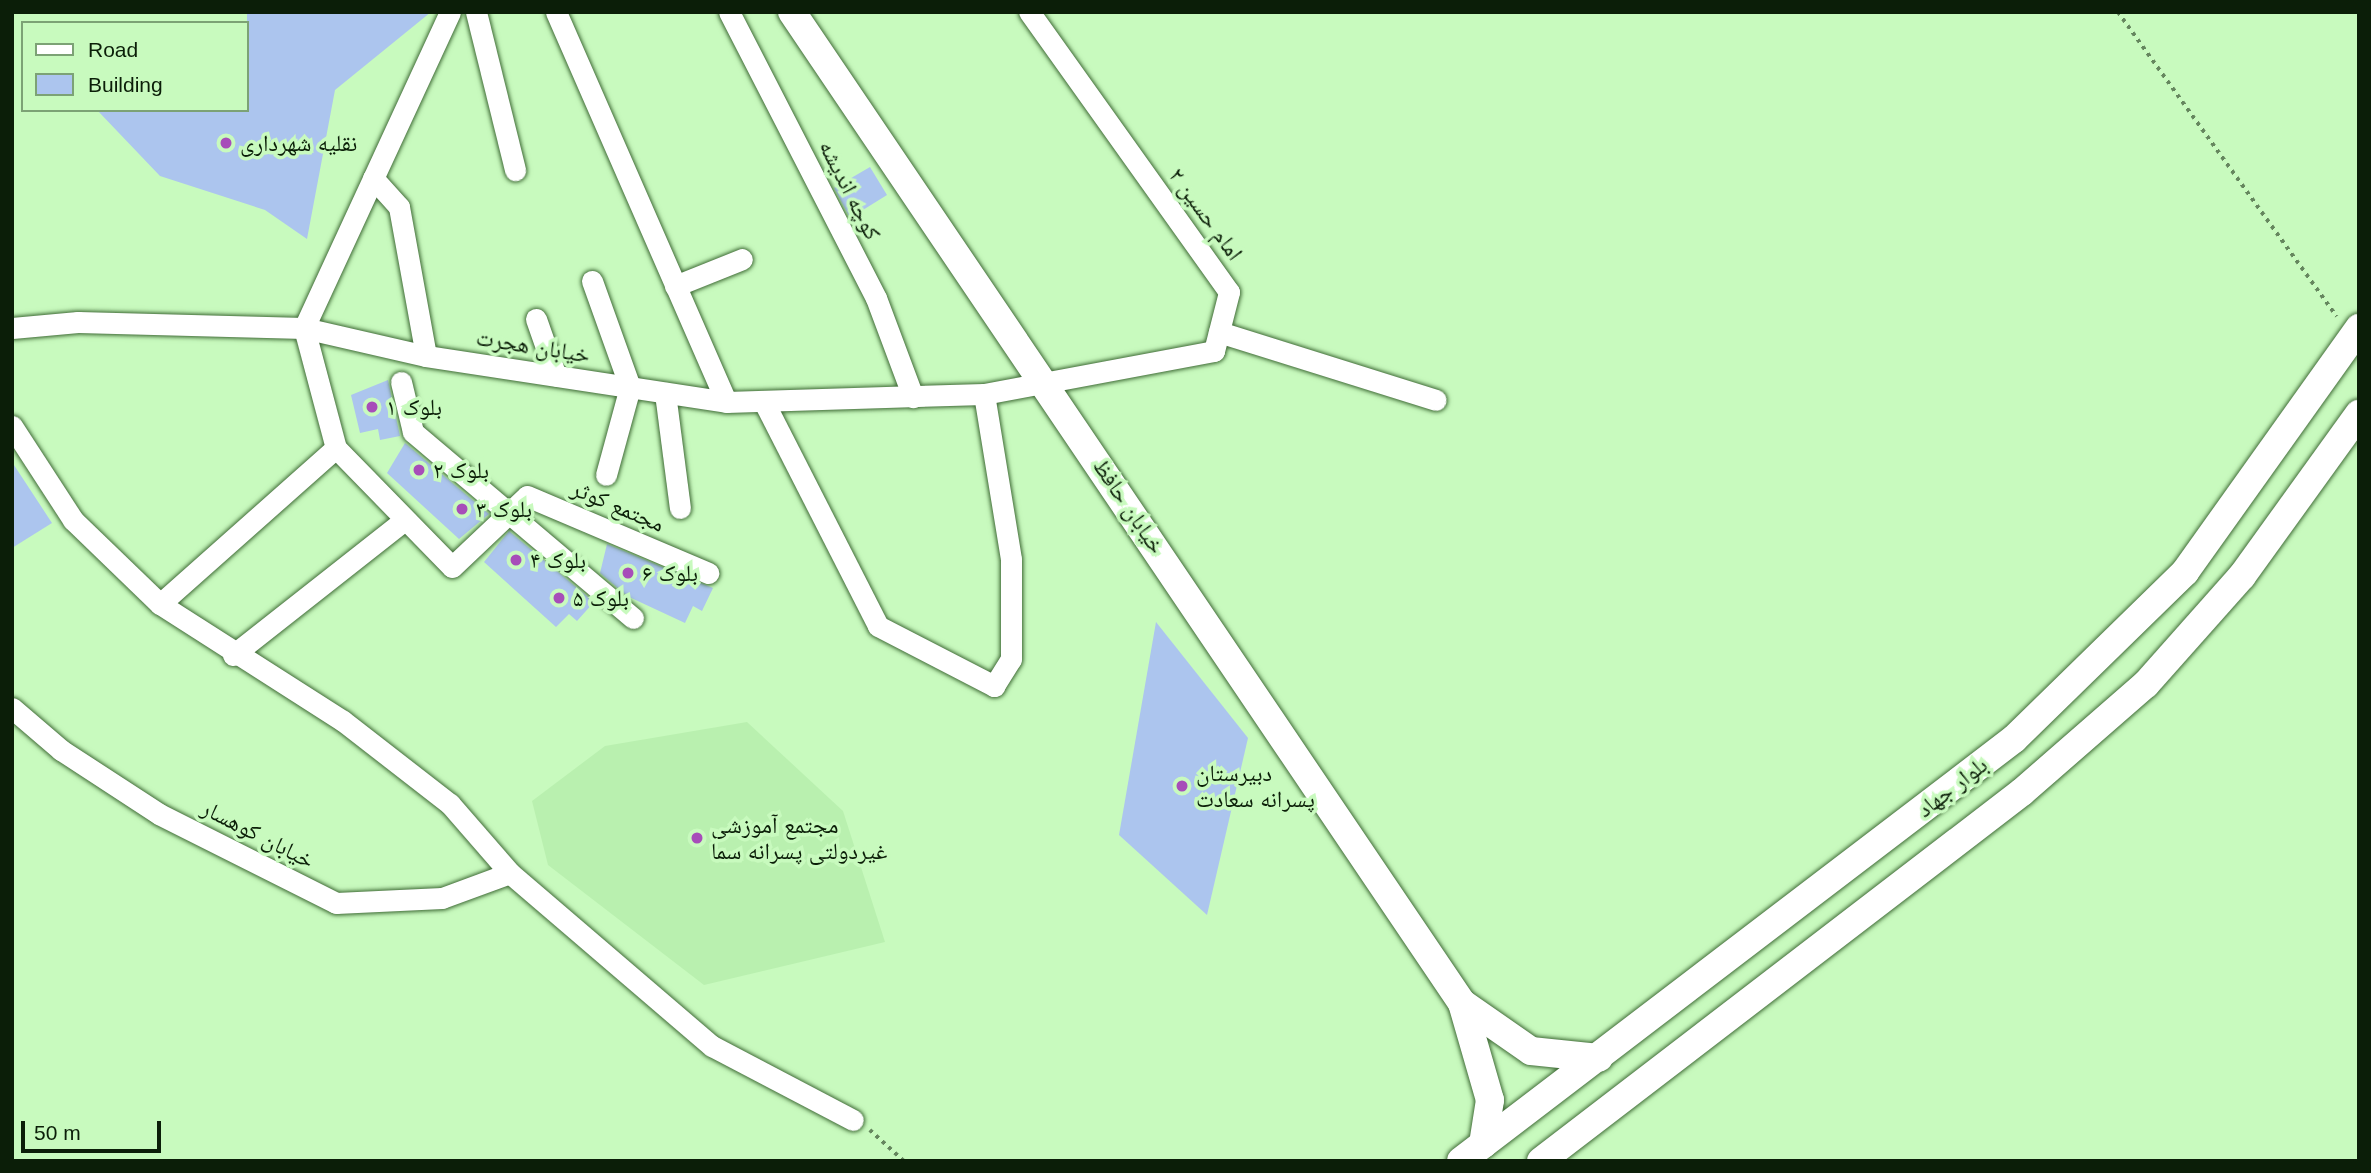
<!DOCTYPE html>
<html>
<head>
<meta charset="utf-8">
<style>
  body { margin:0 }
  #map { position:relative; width:2371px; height:1173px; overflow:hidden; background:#c8fabe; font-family:Arial,"Noto Naskh Arabic",sans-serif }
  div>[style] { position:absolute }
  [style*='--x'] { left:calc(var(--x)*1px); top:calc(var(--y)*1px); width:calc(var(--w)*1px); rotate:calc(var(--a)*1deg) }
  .built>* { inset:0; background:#b9f0af }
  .building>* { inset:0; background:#acc5ee }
  .path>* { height:3.5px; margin-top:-1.75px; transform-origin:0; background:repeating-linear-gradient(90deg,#65865e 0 3.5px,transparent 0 8.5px) }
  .roads { filter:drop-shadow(0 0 2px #406c37) drop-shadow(0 0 2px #406c37) }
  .minor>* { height:21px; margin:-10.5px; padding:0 10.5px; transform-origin:10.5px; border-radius:10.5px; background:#fff }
  .major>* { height:28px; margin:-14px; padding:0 14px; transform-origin:14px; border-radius:14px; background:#fff }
  .dots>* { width:19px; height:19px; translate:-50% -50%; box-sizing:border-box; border:4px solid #c8fabe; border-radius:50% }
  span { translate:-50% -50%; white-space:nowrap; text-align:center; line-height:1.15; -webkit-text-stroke:7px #c8fabe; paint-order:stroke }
  .poi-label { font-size:23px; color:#0b1e08 }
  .left { translate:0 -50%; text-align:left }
  .street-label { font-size:23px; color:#0b1e08 }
  .frame { position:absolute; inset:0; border:14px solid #0b1e08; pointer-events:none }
  .legend { position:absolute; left:21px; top:21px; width:228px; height:91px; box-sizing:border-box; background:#c8fabe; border:2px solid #7ca275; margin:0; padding:9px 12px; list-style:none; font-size:21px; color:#0b1e08 }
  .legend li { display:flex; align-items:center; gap:14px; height:35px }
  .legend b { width:35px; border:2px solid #7ca275 }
  .scale { position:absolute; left:21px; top:1121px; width:140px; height:32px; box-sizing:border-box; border:4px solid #0b1e08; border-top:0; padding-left:9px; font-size:21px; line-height:24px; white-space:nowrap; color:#0b1e08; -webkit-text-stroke:5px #c8fabe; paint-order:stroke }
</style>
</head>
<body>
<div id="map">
  <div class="built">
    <div style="clip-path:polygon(747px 722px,843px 811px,885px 942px,704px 985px,548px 865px,532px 801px,605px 746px)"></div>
  </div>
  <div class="building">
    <div style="clip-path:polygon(247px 12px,431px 12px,335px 90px,307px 239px,265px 210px,160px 176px,97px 110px,247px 110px)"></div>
    <div style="clip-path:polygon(870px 167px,887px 195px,850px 218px,834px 188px)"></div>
    <div style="clip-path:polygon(388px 380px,400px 436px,380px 440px,378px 429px,360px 433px,351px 395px)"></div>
    <div style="clip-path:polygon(405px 443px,489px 514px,459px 539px,387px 473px)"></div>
    <div style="clip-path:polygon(12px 462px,52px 523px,12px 548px)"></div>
    <div style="clip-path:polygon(509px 531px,594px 602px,577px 621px,569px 614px,556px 627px,484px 562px)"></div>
    <div style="clip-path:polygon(607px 544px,713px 588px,702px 611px,693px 606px,685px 623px,627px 596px,600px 573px)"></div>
    <div style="clip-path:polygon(1156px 622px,1248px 738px,1207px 915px,1119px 835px)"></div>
  </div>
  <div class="path">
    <div style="--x:2118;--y:12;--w:375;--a:54.3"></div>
    <div style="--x:870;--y:1130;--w:46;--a:42.4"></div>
  </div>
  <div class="roads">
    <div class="minor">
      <div style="--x:450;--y:12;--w:348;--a:114.8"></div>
      <div style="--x:304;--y:328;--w:124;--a:75.1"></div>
      <div style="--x:336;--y:448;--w:166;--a:45.7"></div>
      <div style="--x:452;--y:567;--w:103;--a:-43.4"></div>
      <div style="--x:527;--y:496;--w:197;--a:23"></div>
      <div style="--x:476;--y:12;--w:163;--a:76.1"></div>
      <div style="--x:556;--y:12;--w:425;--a:66.4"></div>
      <div style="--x:729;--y:12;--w:322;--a:62.8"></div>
      <div style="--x:876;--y:298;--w:106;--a:69.5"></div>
      <div style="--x:373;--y:178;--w:39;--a:48"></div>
      <div style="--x:399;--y:207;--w:151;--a:79.7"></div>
      <div style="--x:592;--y:281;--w:113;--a:70.3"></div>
      <div style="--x:630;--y:387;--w:91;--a:105.3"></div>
      <div style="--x:675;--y:286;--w:72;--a:-21.9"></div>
      <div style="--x:536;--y:319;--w:60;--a:70.7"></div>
      <div style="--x:12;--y:328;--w:66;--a:-5.2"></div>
      <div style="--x:78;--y:322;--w:226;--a:1.5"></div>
      <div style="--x:304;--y:328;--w:125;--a:12.9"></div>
      <div style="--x:426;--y:356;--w:304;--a:8.7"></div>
      <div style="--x:726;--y:402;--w:258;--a:-1.8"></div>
      <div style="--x:984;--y:394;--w:234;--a:-10.6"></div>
      <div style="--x:1214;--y:351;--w:61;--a:-75.7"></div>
      <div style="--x:1229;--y:292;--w:344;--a:-125.5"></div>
      <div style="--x:1219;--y:332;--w:227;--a:17.4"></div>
      <div style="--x:401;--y:382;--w:51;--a:76.5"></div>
      <div style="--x:413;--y:432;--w:288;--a:40.2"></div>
      <div style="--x:665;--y:393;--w:116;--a:82.6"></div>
      <div style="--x:764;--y:402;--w:251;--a:63"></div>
      <div style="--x:878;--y:626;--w:131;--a:27.3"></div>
      <div style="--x:994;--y:686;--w:32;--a:-58"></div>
      <div style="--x:1011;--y:659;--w:100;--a:-90"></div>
      <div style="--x:1011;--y:559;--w:167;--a:-99.3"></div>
      <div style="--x:12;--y:426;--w:112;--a:57"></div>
      <div style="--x:73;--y:520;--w:121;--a:44"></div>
      <div style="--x:160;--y:604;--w:217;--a:32.6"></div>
      <div style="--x:343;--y:721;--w:135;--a:37.8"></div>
      <div style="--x:450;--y:804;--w:91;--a:49"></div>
      <div style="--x:510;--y:873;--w:266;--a:40.6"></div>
      <div style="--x:712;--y:1046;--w:159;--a:27.7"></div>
      <div style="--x:160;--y:604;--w:235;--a:-41.6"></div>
      <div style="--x:233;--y:655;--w:215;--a:-38.2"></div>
      <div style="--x:12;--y:708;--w:65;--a:40.6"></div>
      <div style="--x:61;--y:750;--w:117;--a:33.1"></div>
      <div style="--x:159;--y:814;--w:198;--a:26.7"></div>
      <div style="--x:336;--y:903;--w:106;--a:-2.7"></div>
      <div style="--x:442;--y:898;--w:72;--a:-20.2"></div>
    </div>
    <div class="major">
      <div style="--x:792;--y:12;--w:1196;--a:55.94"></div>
      <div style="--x:1462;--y:1003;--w:101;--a:73.9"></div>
      <div style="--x:1490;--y:1100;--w:45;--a:99"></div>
      <div style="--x:1462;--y:1003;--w:84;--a:34.8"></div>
      <div style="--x:1531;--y:1051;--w:68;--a:5.9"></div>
      <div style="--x:1461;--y:1161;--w:696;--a:-37.35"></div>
      <div style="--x:2014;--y:739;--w:239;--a:-44.3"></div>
      <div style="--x:2185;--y:572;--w:300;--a:-54.5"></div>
      <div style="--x:1541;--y:1161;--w:606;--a:-37.49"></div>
      <div style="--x:2022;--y:792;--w:164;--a:-41.1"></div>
      <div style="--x:2146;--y:684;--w:144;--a:-48.4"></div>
      <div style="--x:2242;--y:576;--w:200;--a:-54.2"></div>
    </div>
  </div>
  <div class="dots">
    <div style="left:226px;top:143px;background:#a74db9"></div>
    <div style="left:372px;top:407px;background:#a74db9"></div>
    <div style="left:419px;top:470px;background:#a74db9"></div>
    <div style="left:462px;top:509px;background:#a74db9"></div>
    <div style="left:516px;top:560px;background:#a74db9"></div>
    <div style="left:628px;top:573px;background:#a74db9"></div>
    <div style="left:559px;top:598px;background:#a74db9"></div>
    <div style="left:1182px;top:786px;background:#a74db9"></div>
    <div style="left:697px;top:838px;background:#a74db9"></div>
  </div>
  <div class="poi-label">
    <span class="left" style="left:240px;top:143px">نقلیه شهرداری</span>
    <span class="left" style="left:386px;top:407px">بلوک ۱</span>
    <span class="left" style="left:433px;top:470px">بلوک ۲</span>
    <span class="left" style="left:476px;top:509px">بلوک ۳</span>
    <span class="left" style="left:530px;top:560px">بلوک ۴</span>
    <span class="left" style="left:642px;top:573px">بلوک ۶</span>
    <span class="left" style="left:573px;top:598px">بلوک ۵</span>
    <span class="left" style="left:1196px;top:786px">دبیرستان<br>پسرانه سعادت</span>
    <span class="left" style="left:711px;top:838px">مجتمع آموزشی<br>غیردولتی پسرانه سما</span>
  </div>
  <div class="street-label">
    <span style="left:850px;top:190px;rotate:63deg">کوچه اندیشه</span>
    <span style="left:1206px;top:214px;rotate:54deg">امام حسین ۲</span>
    <span style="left:533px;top:346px;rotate:9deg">خیابان هجرت</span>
    <span style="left:618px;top:506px;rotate:23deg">مجتمع کوثر</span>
    <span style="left:1129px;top:506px;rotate:56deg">خیابان حافظ</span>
    <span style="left:1952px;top:787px;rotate:-38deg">بلوار جهاد</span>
    <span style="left:258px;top:834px;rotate:27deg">خیابان کوهسار</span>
  </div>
  <div class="frame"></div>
  <ul class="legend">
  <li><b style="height:9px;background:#fff"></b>Road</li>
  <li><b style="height:19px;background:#acc5ee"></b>Building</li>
  </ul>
  <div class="scale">50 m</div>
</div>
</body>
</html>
